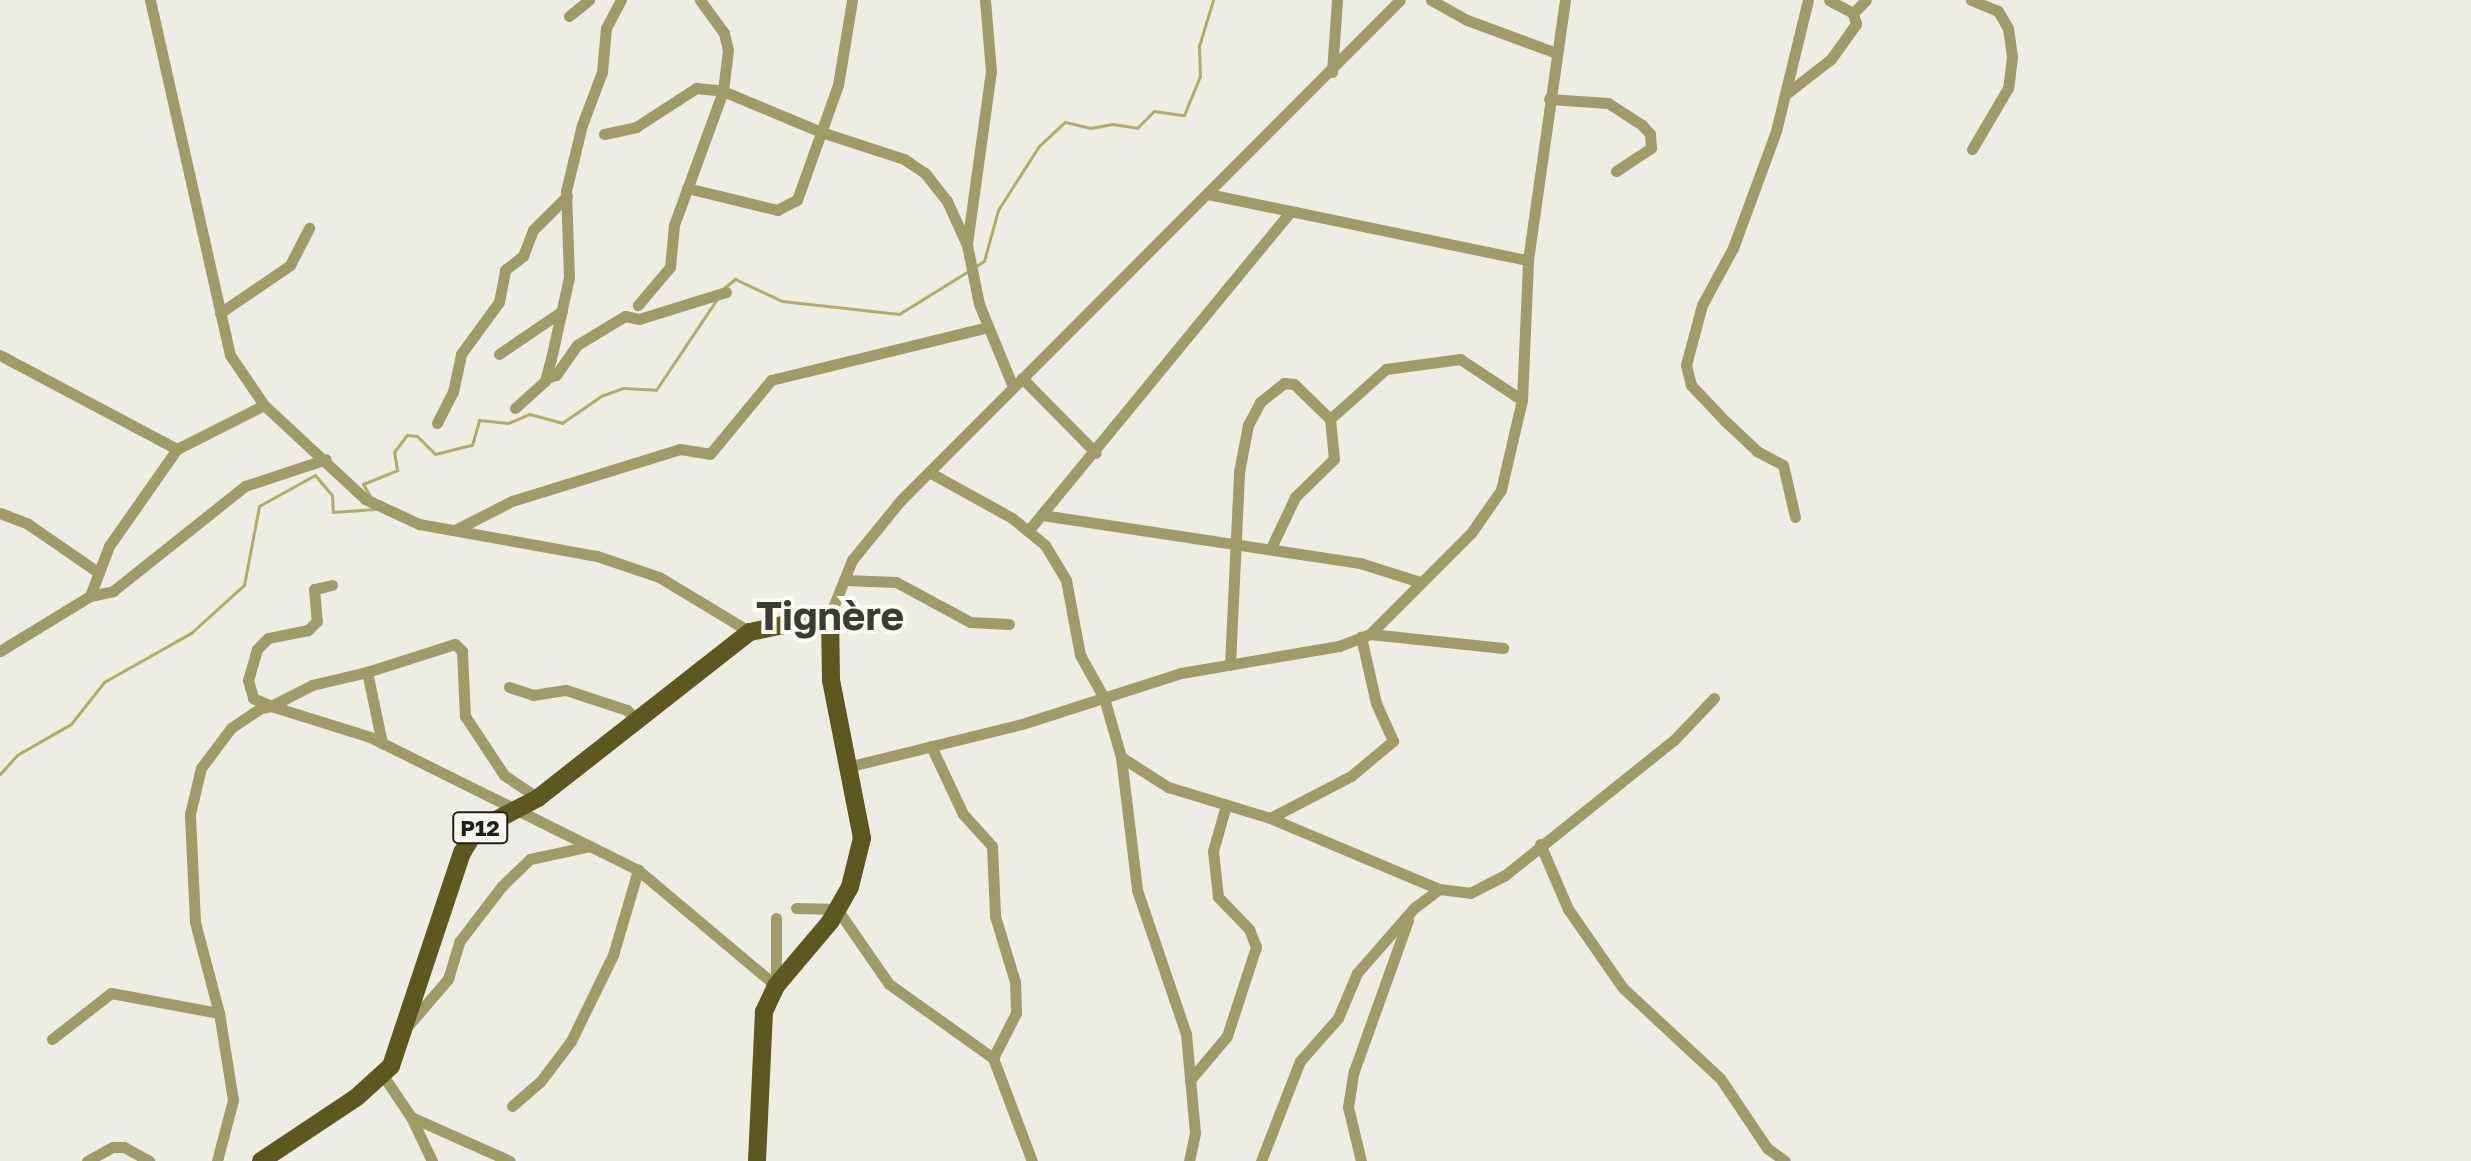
<!DOCTYPE html>
<html>
<head>
<meta charset="utf-8">
<style>
  body { margin:0 }
  #map { position:relative; width:2471px; height:1161px; overflow:hidden; background:#edede3; font-family:"Golos Text",sans-serif }
  div>[style] { position:absolute }
  [style*='--x'] { left:calc(var(--x)*1px); top:calc(var(--y)*1px); width:calc(var(--w)*1px); rotate:calc(var(--a)*1deg) }
  .stream>* { height:3px; margin:-1.5px; padding:0 1.5px; transform-origin:1.5px; border-radius:1.5px; background:#b1ad66 }
  .minor>* { height:11px; margin:-5.5px; padding:0 5.5px; transform-origin:5.5px; border-radius:5.5px; background:#9f9c6a }
  .primary>* { height:18px; margin:-9px; padding:0 9px; transform-origin:9px; border-radius:9px; background:#5c581f }
  span { translate:-50% -50%; white-space:nowrap; text-align:center; line-height:1.15; -webkit-text-stroke:8px #fbfaf0; paint-order:stroke }
  .shield-label span { padding:2px 6px; background:#fbfaf0; border:2px solid; border-radius:6px; -webkit-text-stroke-width:0 }
  .shield-label { font-size:22px; color:#20201c; font-weight:700 }
  .town-label { font-size:40px; color:#3b3b33; font-weight:700 }
</style>
</head>
<body>
<div id="map">
  <div class="stream">
    <div style="--x:976;--y:266;--w:9;--a:-32"></div>
    <div style="--x:984;--y:261;--w:53;--a:-74.6"></div>
    <div style="--x:998;--y:210;--w:76;--a:-57.4"></div>
    <div style="--x:1039;--y:146;--w:35;--a:-43"></div>
    <div style="--x:1065;--y:122;--w:26;--a:13"></div>
    <div style="--x:1090;--y:128;--w:23;--a:-10"></div>
    <div style="--x:1113;--y:124;--w:24;--a:9"></div>
    <div style="--x:1137;--y:128;--w:24;--a:-45"></div>
    <div style="--x:1154;--y:111;--w:30;--a:8"></div>
    <div style="--x:1184;--y:115;--w:42;--a:-67.7"></div>
    <div style="--x:1200;--y:76;--w:30;--a:-92"></div>
    <div style="--x:1199;--y:46;--w:48;--a:-73.1"></div>
    <div style="--x:719;--y:292;--w:21;--a:-39"></div>
    <div style="--x:735;--y:279;--w:52;--a:25.1"></div>
    <div style="--x:782;--y:301;--w:118;--a:6.3"></div>
    <div style="--x:899;--y:314;--w:84;--a:-31.8"></div>
    <div style="--x:370;--y:496;--w:14;--a:-120"></div>
    <div style="--x:363;--y:484;--w:37;--a:-22"></div>
    <div style="--x:397;--y:470;--w:18;--a:-99"></div>
    <div style="--x:394;--y:452;--w:21;--a:-53"></div>
    <div style="--x:407;--y:435;--w:10;--a:6"></div>
    <div style="--x:417;--y:436;--w:25;--a:45"></div>
    <div style="--x:435;--y:454;--w:38;--a:-14"></div>
    <div style="--x:472;--y:445;--w:26;--a:-74"></div>
    <div style="--x:479;--y:420;--w:29;--a:6"></div>
    <div style="--x:508;--y:423;--w:23;--a:-23"></div>
    <div style="--x:529;--y:414;--w:34;--a:15"></div>
    <div style="--x:562;--y:423;--w:47;--a:-34.7"></div>
    <div style="--x:601;--y:396;--w:23;--a:-20"></div>
    <div style="--x:623;--y:388;--w:33;--a:3"></div>
    <div style="--x:656;--y:390;--w:110;--a:-56.2"></div>
    <div style="--x:0;--y:774;--w:25;--a:-48"></div>
    <div style="--x:17;--y:755;--w:62;--a:-29.9"></div>
    <div style="--x:71;--y:724;--w:53;--a:-51.8"></div>
    <div style="--x:104;--y:682;--w:100;--a:-29.4"></div>
    <div style="--x:191;--y:633;--w:72;--a:-42.2"></div>
    <div style="--x:244;--y:585;--w:80;--a:-79.2"></div>
    <div style="--x:259;--y:506;--w:64;--a:-29"></div>
    <div style="--x:315;--y:475;--w:26;--a:50"></div>
    <div style="--x:332;--y:495;--w:17;--a:87"></div>
    <div style="--x:333;--y:512;--w:42;--a:-4.1"></div>
  </div>
  <div class="minor">
    <div style="--x:150;--y:0;--w:364;--a:77.3"></div>
    <div style="--x:230;--y:355;--w:60;--a:55.8"></div>
    <div style="--x:264;--y:405;--w:138;--a:42.9"></div>
    <div style="--x:365;--y:499;--w:60;--a:24.8"></div>
    <div style="--x:419;--y:524;--w:181;--a:10.2"></div>
    <div style="--x:597;--y:556;--w:65;--a:18.7"></div>
    <div style="--x:659;--y:577;--w:106;--a:31.1"></div>
    <div style="--x:700;--y:0;--w:41;--a:54"></div>
    <div style="--x:724;--y:33;--w:17;--a:77"></div>
    <div style="--x:728;--y:50;--w:41;--a:97"></div>
    <div style="--x:723;--y:91;--w:106;--a:22.7"></div>
    <div style="--x:821;--y:132;--w:87;--a:18"></div>
    <div style="--x:904;--y:159;--w:25;--a:34"></div>
    <div style="--x:925;--y:173;--w:36;--a:52"></div>
    <div style="--x:947;--y:201;--w:48;--a:65.6"></div>
    <div style="--x:985;--y:0;--w:71;--a:85.2"></div>
    <div style="--x:991;--y:71;--w:176;--a:97.9"></div>
    <div style="--x:967;--y:245;--w:60;--a:78.5"></div>
    <div style="--x:979;--y:304;--w:90;--a:67.7"></div>
    <div style="--x:1431;--y:0;--w:41;--a:29.1"></div>
    <div style="--x:1467;--y:20;--w:95;--a:20.3"></div>
    <div style="--x:1971;--y:0;--w:29;--a:22"></div>
    <div style="--x:1998;--y:11;--w:20;--a:60"></div>
    <div style="--x:2008;--y:28;--w:29;--a:82"></div>
    <div style="--x:2012;--y:57;--w:31;--a:97"></div>
    <div style="--x:2008;--y:88;--w:71;--a:120.5"></div>
    <div style="--x:1853;--y:13;--w:18;--a:-45"></div>
    <div style="--x:569;--y:16;--w:26;--a:-39"></div>
    <div style="--x:1332;--y:72;--w:72;--a:-86"></div>
    <div style="--x:1786;--y:94;--w:57;--a:-37.9"></div>
    <div style="--x:1831;--y:59;--w:43;--a:-54.5"></div>
    <div style="--x:1856;--y:24;--w:11;--a:-105"></div>
    <div style="--x:1853;--y:13;--w:27;--a:-152"></div>
    <div style="--x:1549;--y:99;--w:59;--a:3.9"></div>
    <div style="--x:1608;--y:103;--w:40;--a:32.9"></div>
    <div style="--x:1642;--y:125;--w:12;--a:48"></div>
    <div style="--x:1650;--y:134;--w:14;--a:86"></div>
    <div style="--x:1651;--y:148;--w:42;--a:146.7"></div>
    <div style="--x:604;--y:134;--w:33;--a:-12"></div>
    <div style="--x:636;--y:127;--w:72;--a:-33"></div>
    <div style="--x:696;--y:88;--w:27;--a:6"></div>
    <div style="--x:723;--y:91;--w:143;--a:110.1"></div>
    <div style="--x:674;--y:225;--w:42;--a:95.4"></div>
    <div style="--x:670;--y:267;--w:50;--a:130.1"></div>
    <div style="--x:687;--y:188;--w:93;--a:13.7"></div>
    <div style="--x:777;--y:210;--w:22;--a:-27"></div>
    <div style="--x:797;--y:200;--w:122;--a:-70.4"></div>
    <div style="--x:838;--y:85;--w:86;--a:-80.6"></div>
    <div style="--x:1208;--y:194;--w:327;--a:11.7"></div>
    <div style="--x:220;--y:313;--w:85;--a:-34.4"></div>
    <div style="--x:290;--y:265;--w:42;--a:-62.8"></div>
    <div style="--x:499;--y:354;--w:76;--a:-34.3"></div>
    <div style="--x:0;--y:355;--w:200;--a:28"></div>
    <div style="--x:546;--y:378;--w:10;--a:-17"></div>
    <div style="--x:556;--y:375;--w:37;--a:-55"></div>
    <div style="--x:577;--y:345;--w:56;--a:-31.1"></div>
    <div style="--x:625;--y:316;--w:14;--a:12"></div>
    <div style="--x:639;--y:319;--w:91;--a:-17.2"></div>
    <div style="--x:1022;--y:378;--w:105;--a:45.4"></div>
    <div style="--x:515;--y:408;--w:40;--a:-42"></div>
    <div style="--x:545;--y:381;--w:23;--a:-75"></div>
    <div style="--x:551;--y:359;--w:84;--a:-77.6"></div>
    <div style="--x:569;--y:277;--w:86;--a:-92"></div>
    <div style="--x:566;--y:191;--w:68;--a:-76.4"></div>
    <div style="--x:582;--y:125;--w:57;--a:-69.3"></div>
    <div style="--x:602;--y:72;--w:44;--a:-84.8"></div>
    <div style="--x:606;--y:28;--w:32;--a:-62"></div>
    <div style="--x:437;--y:423;--w:35;--a:-63"></div>
    <div style="--x:453;--y:392;--w:39;--a:-78"></div>
    <div style="--x:461;--y:354;--w:64;--a:-53.8"></div>
    <div style="--x:499;--y:302;--w:33;--a:-79"></div>
    <div style="--x:505;--y:270;--w:23;--a:-38"></div>
    <div style="--x:523;--y:256;--w:28;--a:-69"></div>
    <div style="--x:533;--y:230;--w:48;--a:-45"></div>
    <div style="--x:929;--y:472;--w:95;--a:29"></div>
    <div style="--x:1012;--y:518;--w:43;--a:39.3"></div>
    <div style="--x:1045;--y:545;--w:41;--a:59"></div>
    <div style="--x:1066;--y:580;--w:76;--a:79.4"></div>
    <div style="--x:1080;--y:655;--w:49;--a:60.8"></div>
    <div style="--x:1104;--y:698;--w:61;--a:73.9"></div>
    <div style="--x:1121;--y:757;--w:134;--a:83.1"></div>
    <div style="--x:1137;--y:890;--w:152;--a:71.2"></div>
    <div style="--x:1186;--y:1034;--w:99;--a:84.8"></div>
    <div style="--x:1195;--y:1133;--w:29;--a:102"></div>
    <div style="--x:0;--y:513;--w:30;--a:21"></div>
    <div style="--x:28;--y:524;--w:86;--a:34.6"></div>
    <div style="--x:1042;--y:515;--w:322;--a:8.6"></div>
    <div style="--x:1360;--y:563;--w:63;--a:17.6"></div>
    <div style="--x:1795;--y:517;--w:53;--a:-103"></div>
    <div style="--x:1783;--y:465;--w:30;--a:-152"></div>
    <div style="--x:1757;--y:451;--w:44;--a:-136.8"></div>
    <div style="--x:1725;--y:421;--w:50;--a:-133.4"></div>
    <div style="--x:1691;--y:385;--w:21;--a:-104"></div>
    <div style="--x:1686;--y:365;--w:62;--a:-75.1"></div>
    <div style="--x:1702;--y:305;--w:65;--a:-61.5"></div>
    <div style="--x:1733;--y:248;--w:125;--a:-69.8"></div>
    <div style="--x:1776;--y:131;--w:135;--a:-76.3"></div>
    <div style="--x:455;--y:530;--w:64;--a:-27"></div>
    <div style="--x:512;--y:501;--w:176;--a:-17.2"></div>
    <div style="--x:680;--y:449;--w:30;--a:9"></div>
    <div style="--x:710;--y:454;--w:96;--a:-50.5"></div>
    <div style="--x:771;--y:380;--w:223;--a:-13.7"></div>
    <div style="--x:1028;--y:531;--w:411;--a:-50.6"></div>
    <div style="--x:1271;--y:548;--w:56;--a:-64.8"></div>
    <div style="--x:1295;--y:497;--w:54;--a:-44.3"></div>
    <div style="--x:1334;--y:459;--w:40;--a:-95.7"></div>
    <div style="--x:844;--y:580;--w:52;--a:2.2"></div>
    <div style="--x:896;--y:582;--w:84;--a:28.4"></div>
    <div style="--x:970;--y:622;--w:39;--a:3"></div>
    <div style="--x:332;--y:585;--w:18;--a:167"></div>
    <div style="--x:314;--y:589;--w:32;--a:85"></div>
    <div style="--x:317;--y:621;--w:13;--a:135"></div>
    <div style="--x:308;--y:630;--w:41;--a:168.7"></div>
    <div style="--x:268;--y:638;--w:16;--a:135"></div>
    <div style="--x:257;--y:649;--w:32;--a:106"></div>
    <div style="--x:248;--y:680;--w:19;--a:74"></div>
    <div style="--x:253;--y:698;--w:20;--a:24"></div>
    <div style="--x:271;--y:706;--w:46;--a:-27.1"></div>
    <div style="--x:312;--y:685;--w:57;--a:-13.3"></div>
    <div style="--x:90;--y:596;--w:24;--a:-12"></div>
    <div style="--x:113;--y:591;--w:169;--a:-38.5"></div>
    <div style="--x:245;--y:486;--w:85;--a:-18.4"></div>
    <div style="--x:830;--y:615;--w:59;--a:-68.2"></div>
    <div style="--x:852;--y:560;--w:77;--a:-50.8"></div>
    <div style="--x:901;--y:500;--w:706;--a:-45.06"></div>
    <div style="--x:1370;--y:634;--w:134;--a:6"></div>
    <div style="--x:0;--y:651;--w:105;--a:-31.4"></div>
    <div style="--x:90;--y:596;--w:53;--a:-69.2"></div>
    <div style="--x:109;--y:546;--w:118;--a:-55"></div>
    <div style="--x:177;--y:449;--w:97;--a:-26.8"></div>
    <div style="--x:1230;--y:665;--w:193;--a:-87.3"></div>
    <div style="--x:1239;--y:472;--w:48;--a:-79.2"></div>
    <div style="--x:1248;--y:425;--w:26;--a:-62"></div>
    <div style="--x:1260;--y:402;--w:31;--a:-38"></div>
    <div style="--x:1284;--y:383;--w:10;--a:6"></div>
    <div style="--x:1294;--y:384;--w:50;--a:44.2"></div>
    <div style="--x:1330;--y:419;--w:75;--a:-41.8"></div>
    <div style="--x:1386;--y:369;--w:75;--a:-7.7"></div>
    <div style="--x:1460;--y:359;--w:74;--a:33.5"></div>
    <div style="--x:509;--y:687;--w:25;--a:18"></div>
    <div style="--x:533;--y:695;--w:33;--a:-9"></div>
    <div style="--x:566;--y:690;--w:64;--a:18.2"></div>
    <div style="--x:627;--y:710;--w:17;--a:45"></div>
    <div style="--x:382;--y:743;--w:73;--a:-101.9"></div>
    <div style="--x:367;--y:672;--w:92;--a:-17.7"></div>
    <div style="--x:455;--y:644;--w:10;--a:45"></div>
    <div style="--x:462;--y:651;--w:65;--a:87.4"></div>
    <div style="--x:465;--y:716;--w:71;--a:56.5"></div>
    <div style="--x:504;--y:775;--w:41;--a:34.1"></div>
    <div style="--x:931;--y:746;--w:75;--a:64.8"></div>
    <div style="--x:963;--y:814;--w:43;--a:47.8"></div>
    <div style="--x:992;--y:846;--w:70;--a:87.5"></div>
    <div style="--x:995;--y:916;--w:69;--a:73.1"></div>
    <div style="--x:1015;--y:982;--w:31;--a:88"></div>
    <div style="--x:1016;--y:1013;--w:51;--a:117.1"></div>
    <div style="--x:1121;--y:757;--w:56;--a:32.6"></div>
    <div style="--x:1168;--y:787;--w:107;--a:16.9"></div>
    <div style="--x:1270;--y:818;--w:183;--a:22.8"></div>
    <div style="--x:1439;--y:889;--w:31;--a:7"></div>
    <div style="--x:1470;--y:893;--w:38;--a:-27"></div>
    <div style="--x:1504;--y:876;--w:218;--a:-38.7"></div>
    <div style="--x:1674;--y:740;--w:58;--a:-46.4"></div>
    <div style="--x:851;--y:766;--w:176;--a:-13.8"></div>
    <div style="--x:1022;--y:724;--w:167;--a:-17.8"></div>
    <div style="--x:1181;--y:673;--w:160;--a:-9.7"></div>
    <div style="--x:1339;--y:646;--w:33;--a:-21"></div>
    <div style="--x:1370;--y:634;--w:143;--a:-45"></div>
    <div style="--x:1471;--y:533;--w:52;--a:-55.1"></div>
    <div style="--x:1501;--y:490;--w:92;--a:-76.9"></div>
    <div style="--x:1522;--y:400;--w:140;--a:-87.5"></div>
    <div style="--x:1528;--y:260;--w:263;--a:-81.9"></div>
    <div style="--x:1270;--y:818;--w:91;--a:-27.4"></div>
    <div style="--x:1351;--y:776;--w:55;--a:-39.8"></div>
    <div style="--x:1393;--y:741;--w:42;--a:-114.1"></div>
    <div style="--x:1376;--y:703;--w:68;--a:-102.8"></div>
    <div style="--x:1540;--y:844;--w:71;--a:66.7"></div>
    <div style="--x:1568;--y:909;--w:96;--a:55.2"></div>
    <div style="--x:1623;--y:988;--w:132;--a:42.9"></div>
    <div style="--x:1720;--y:1078;--w:84;--a:56.1"></div>
    <div style="--x:1767;--y:1148;--w:22;--a:36"></div>
    <div style="--x:796;--y:908;--w:41;--a:1.4"></div>
    <div style="--x:837;--y:909;--w:91;--a:55.3"></div>
    <div style="--x:889;--y:984;--w:128;--a:35.4"></div>
    <div style="--x:993;--y:1058;--w:110;--a:69.3"></div>
    <div style="--x:406;--y:1028;--w:65;--a:-49.4"></div>
    <div style="--x:448;--y:979;--w:39;--a:-73"></div>
    <div style="--x:459;--y:942;--w:71;--a:-52.5"></div>
    <div style="--x:502;--y:886;--w:39;--a:-44"></div>
    <div style="--x:530;--y:859;--w:61;--a:-12.2"></div>
    <div style="--x:52;--y:1039;--w:75;--a:-37.9"></div>
    <div style="--x:111;--y:993;--w:110;--a:10.5"></div>
    <div style="--x:382;--y:1074;--w:52;--a:56"></div>
    <div style="--x:411;--y:1117;--w:49;--a:64.5"></div>
    <div style="--x:1190;--y:1080;--w:57;--a:-49.9"></div>
    <div style="--x:1227;--y:1036;--w:94;--a:-72"></div>
    <div style="--x:1256;--y:947;--w:19;--a:-111"></div>
    <div style="--x:1249;--y:929;--w:45;--a:-134.1"></div>
    <div style="--x:1218;--y:897;--w:46;--a:-96.2"></div>
    <div style="--x:1213;--y:851;--w:48;--a:-74.2"></div>
    <div style="--x:512;--y:1106;--w:37;--a:-41"></div>
    <div style="--x:540;--y:1082;--w:51;--a:-52.9"></div>
    <div style="--x:571;--y:1041;--w:96;--a:-64"></div>
    <div style="--x:613;--y:955;--w:89;--a:-73.6"></div>
    <div style="--x:411;--y:1117;--w:108;--a:24"></div>
    <div style="--x:87;--y:1161;--w:29;--a:-29"></div>
    <div style="--x:112;--y:1147;--w:12;--a:0"></div>
    <div style="--x:124;--y:1147;--w:29;--a:29"></div>
    <div style="--x:217;--y:1161;--w:63;--a:-75.3"></div>
    <div style="--x:233;--y:1100;--w:88;--a:-99.1"></div>
    <div style="--x:219;--y:1013;--w:94;--a:-104.8"></div>
    <div style="--x:195;--y:922;--w:108;--a:-92.7"></div>
    <div style="--x:190;--y:814;--w:47;--a:-76.6"></div>
    <div style="--x:201;--y:768;--w:50;--a:-53.1"></div>
    <div style="--x:231;--y:728;--w:36;--a:-34"></div>
    <div style="--x:261;--y:708;--w:10;--a:-11"></div>
    <div style="--x:271;--y:706;--w:104;--a:17.4"></div>
    <div style="--x:370;--y:737;--w:299;--a:26.4"></div>
    <div style="--x:638;--y:870;--w:180;--a:40"></div>
    <div style="--x:776;--y:986;--w:68;--a:-90"></div>
    <div style="--x:1261;--y:1161;--w:107;--a:-68.7"></div>
    <div style="--x:1300;--y:1061;--w:57;--a:-48.5"></div>
    <div style="--x:1338;--y:1018;--w:49;--a:-67.1"></div>
    <div style="--x:1357;--y:973;--w:86;--a:-48.8"></div>
    <div style="--x:1414;--y:908;--w:31;--a:-37"></div>
    <div style="--x:1361;--y:1161;--w:56;--a:-103.5"></div>
    <div style="--x:1348;--y:1107;--w:36;--a:-81"></div>
    <div style="--x:1354;--y:1071;--w:160;--a:-70.3"></div>
  </div>
  <div class="primary">
    <div style="--x:261;--y:1161;--w:115;--a:-33.7"></div>
    <div style="--x:357;--y:1097;--w:46;--a:-42.4"></div>
    <div style="--x:391;--y:1066;--w:225;--a:-71.6"></div>
    <div style="--x:462;--y:853;--w:26;--a:-59"></div>
    <div style="--x:475;--y:831;--w:71;--a:-27.6"></div>
    <div style="--x:538;--y:798;--w:269;--a:-38.1"></div>
    <div style="--x:750;--y:632;--w:82;--a:-12"></div>
    <div style="--x:830;--y:615;--w:65;--a:89.1"></div>
    <div style="--x:831;--y:680;--w:161;--a:78.9"></div>
    <div style="--x:862;--y:838;--w:50;--a:103.8"></div>
    <div style="--x:850;--y:887;--w:40;--a:119.7"></div>
    <div style="--x:830;--y:922;--w:84;--a:130.2"></div>
    <div style="--x:776;--y:986;--w:29;--a:115"></div>
    <div style="--x:764;--y:1012;--w:149;--a:92.7"></div>
  </div>
  <div class="shield-label">
    <span style="left:480px;top:828px">P12</span>
  </div>
  <div class="town-label">
    <span style="left:830px;top:615px">Tignère</span>
  </div>
</div>
</body>
</html>
